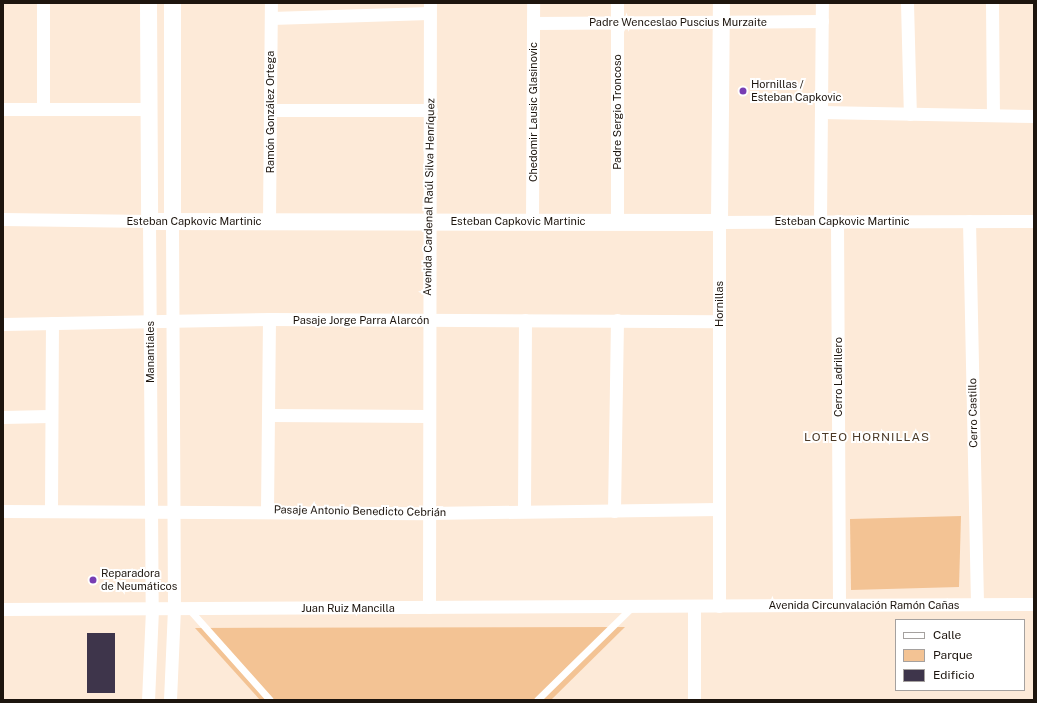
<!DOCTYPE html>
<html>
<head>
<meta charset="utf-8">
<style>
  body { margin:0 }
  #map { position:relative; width:1037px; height:703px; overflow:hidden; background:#fdead8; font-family:"Public Sans",sans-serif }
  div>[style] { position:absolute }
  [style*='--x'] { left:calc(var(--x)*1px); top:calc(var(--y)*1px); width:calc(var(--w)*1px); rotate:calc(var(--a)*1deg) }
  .green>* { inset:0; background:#f3c394 }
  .building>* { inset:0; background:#3e354b }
  .service>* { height:7px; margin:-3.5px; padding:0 3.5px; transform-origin:3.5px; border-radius:3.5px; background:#fff }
  .minor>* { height:13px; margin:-6.5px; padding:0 6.5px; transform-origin:6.5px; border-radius:6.5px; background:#fff }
  .tertiary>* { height:17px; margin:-8.5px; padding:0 8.5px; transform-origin:8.5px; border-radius:8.5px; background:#fff }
  .dots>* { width:11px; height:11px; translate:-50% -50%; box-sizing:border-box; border:2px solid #fff; border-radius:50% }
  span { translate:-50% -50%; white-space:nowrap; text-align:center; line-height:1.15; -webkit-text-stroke:4px #fff; paint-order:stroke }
  .street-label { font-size:11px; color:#1d150e }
  .poi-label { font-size:11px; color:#1d150e }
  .left { translate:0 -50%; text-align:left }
  .neighbourhood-label { font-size:12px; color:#4c3a27; letter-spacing:1px }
  .frame { position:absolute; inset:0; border:4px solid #1d150e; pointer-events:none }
  .legend { position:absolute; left:895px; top:619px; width:130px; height:72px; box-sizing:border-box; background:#fff; border:1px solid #a5a19f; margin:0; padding:5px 7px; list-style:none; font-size:12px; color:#1d150e }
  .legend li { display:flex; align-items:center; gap:8px; height:20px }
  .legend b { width:20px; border:1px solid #a5a19f }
</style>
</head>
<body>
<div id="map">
  <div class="green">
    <div style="clip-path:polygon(961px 516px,959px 587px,851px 590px,850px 519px)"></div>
    <div style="clip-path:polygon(625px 627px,551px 700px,260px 700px,195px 628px)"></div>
  </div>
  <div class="building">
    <div style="clip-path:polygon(87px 633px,115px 633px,115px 693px,87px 693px)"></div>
  </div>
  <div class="service">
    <div style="--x:188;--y:608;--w:123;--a:48.3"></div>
    <div style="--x:537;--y:700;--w:134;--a:-44.4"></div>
  </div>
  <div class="minor">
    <div style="--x:43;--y:3;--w:106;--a:90"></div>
    <div style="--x:907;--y:3;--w:111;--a:88.5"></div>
    <div style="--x:992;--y:3;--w:112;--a:89.5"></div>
    <div style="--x:271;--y:18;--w:158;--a:-1.8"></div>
    <div style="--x:533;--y:23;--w:289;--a:-0.4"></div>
    <div style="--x:3;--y:109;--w:145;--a:0"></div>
    <div style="--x:270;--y:110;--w:161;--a:0"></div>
    <div style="--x:821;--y:112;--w:213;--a:1.1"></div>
    <div style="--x:3;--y:219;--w:146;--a:0.8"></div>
    <div style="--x:149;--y:221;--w:388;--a:89.6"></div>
    <div style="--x:152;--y:609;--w:91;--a:92.5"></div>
    <div style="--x:269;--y:221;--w:218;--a:-89.5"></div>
    <div style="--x:532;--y:221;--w:218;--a:-89.7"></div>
    <div style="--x:820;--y:221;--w:218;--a:-89.5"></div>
    <div style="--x:837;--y:221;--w:384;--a:89.7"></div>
    <div style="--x:969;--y:221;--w:383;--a:88.8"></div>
    <div style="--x:617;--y:222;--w:219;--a:-90"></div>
    <div style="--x:3;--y:324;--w:266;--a:-1.1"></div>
    <div style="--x:269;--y:319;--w:450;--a:0.3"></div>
    <div style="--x:271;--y:415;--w:157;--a:0.4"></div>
    <div style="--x:3;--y:417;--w:46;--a:-1.2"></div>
    <div style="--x:51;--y:510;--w:187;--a:-89.7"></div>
    <div style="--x:267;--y:510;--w:191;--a:-89.4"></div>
    <div style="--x:3;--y:511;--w:425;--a:0.3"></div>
    <div style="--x:428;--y:513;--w:290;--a:-0.8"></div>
    <div style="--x:524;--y:511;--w:191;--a:-89.7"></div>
    <div style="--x:614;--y:511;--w:191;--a:-89.1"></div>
    <div style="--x:694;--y:606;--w:94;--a:90"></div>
    <div style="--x:719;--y:606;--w:384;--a:-90"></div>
    <div style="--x:719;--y:222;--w:315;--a:-0.2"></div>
    <div style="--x:429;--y:607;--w:604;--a:-89.91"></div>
    <div style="--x:3;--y:609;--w:1031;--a:-0.28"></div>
    <div style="--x:170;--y:700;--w:92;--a:-87.5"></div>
    <div style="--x:174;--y:608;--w:387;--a:-90.3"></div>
  </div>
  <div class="tertiary">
    <div style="--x:148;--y:3;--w:218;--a:89.7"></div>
    <div style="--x:149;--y:221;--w:570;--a:0.1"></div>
    <div style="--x:719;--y:222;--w:219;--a:-89.5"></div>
    <div style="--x:172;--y:3;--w:218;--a:90"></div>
  </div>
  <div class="dots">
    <div style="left:743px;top:91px;background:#783db3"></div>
    <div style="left:93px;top:580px;background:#783db3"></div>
  </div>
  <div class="street-label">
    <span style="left:678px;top:22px">Padre Wenceslao Puscius Murzaite</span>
    <span style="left:270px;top:112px;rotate:-90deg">Ramón González Ortega</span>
    <span style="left:533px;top:112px;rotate:-90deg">Chedomir Lausic Glasinovic</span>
    <span style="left:617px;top:112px;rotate:-90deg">Padre Sergio Troncoso</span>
    <span style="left:429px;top:197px;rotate:-89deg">Avenida Cardenal Raúl Silva Henríquez</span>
    <span style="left:194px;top:221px">Esteban Capkovic Martinic</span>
    <span style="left:518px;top:221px">Esteban Capkovic Martinic</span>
    <span style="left:842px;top:221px">Esteban Capkovic Martinic</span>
    <span style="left:719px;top:304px;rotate:-90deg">Hornillas</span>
    <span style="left:361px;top:320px">Pasaje Jorge Parra Alarcón</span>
    <span style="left:150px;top:352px;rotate:-90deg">Manantiales</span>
    <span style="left:838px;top:377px;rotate:-90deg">Cerro Ladrillero</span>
    <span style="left:973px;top:413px;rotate:-91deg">Cerro Castillo</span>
    <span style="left:360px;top:511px;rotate:1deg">Pasaje Antonio Benedicto Cebrián</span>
    <span style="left:864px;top:605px">Avenida Circunvalación Ramón Cañas</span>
    <span style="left:348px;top:608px">Juan Ruiz Mancilla</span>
  </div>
  <div class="poi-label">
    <span class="left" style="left:751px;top:91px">Hornillas /<br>Esteban Capkovic</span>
    <span class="left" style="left:101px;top:580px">Reparadora<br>de Neumáticos</span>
  </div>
  <div class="neighbourhood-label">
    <span style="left:867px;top:438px">LOTEO HORNILLAS</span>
  </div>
  <div class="frame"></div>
  <ul class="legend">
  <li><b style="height:5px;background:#fff"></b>Calle</li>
  <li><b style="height:11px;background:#f3c394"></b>Parque</li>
  <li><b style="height:11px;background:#3e354b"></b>Edificio</li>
  </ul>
</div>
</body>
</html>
